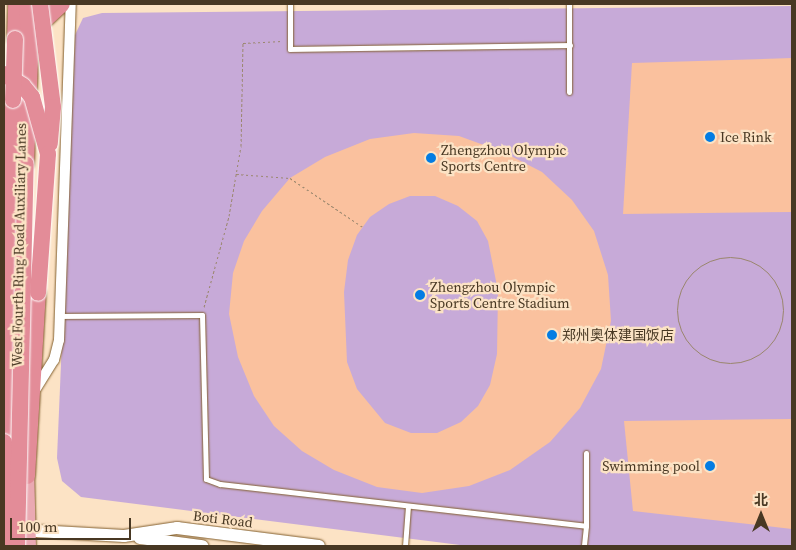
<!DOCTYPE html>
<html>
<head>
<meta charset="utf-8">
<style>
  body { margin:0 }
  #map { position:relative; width:796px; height:550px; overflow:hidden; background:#fce3c5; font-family:"Source Serif 4","Noto Sans SC",serif }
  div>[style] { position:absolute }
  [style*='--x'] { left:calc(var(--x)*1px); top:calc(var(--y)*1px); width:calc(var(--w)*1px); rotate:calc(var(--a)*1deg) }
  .green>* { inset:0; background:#c7aad8 }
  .building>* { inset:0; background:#fac19e }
  .path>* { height:1px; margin-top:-0.5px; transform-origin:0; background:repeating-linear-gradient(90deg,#9a866d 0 2.5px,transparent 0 5px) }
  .path>.ring { margin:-0.5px; padding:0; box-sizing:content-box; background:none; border:1px solid #9a866d; border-radius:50% }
  .roads { filter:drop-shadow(0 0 1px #83602f) drop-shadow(0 0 1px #83602f) }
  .service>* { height:5px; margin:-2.5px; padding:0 2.5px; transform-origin:2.5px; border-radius:2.5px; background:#fff }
  .minor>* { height:10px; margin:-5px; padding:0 5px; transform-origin:5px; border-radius:5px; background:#fff }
  .tertiary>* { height:12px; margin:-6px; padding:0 6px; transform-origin:6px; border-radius:6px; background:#fff }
  .primary>* { height:15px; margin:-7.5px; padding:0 7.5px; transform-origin:7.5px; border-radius:7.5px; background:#eaa9b2 }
  .trunk>* { height:16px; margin:-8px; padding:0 8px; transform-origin:8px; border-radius:8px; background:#e38c98 }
  .bridges { filter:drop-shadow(0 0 1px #fff) drop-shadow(0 0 1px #fff) }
  .trunk-bridge>* { height:16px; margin:-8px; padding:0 8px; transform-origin:8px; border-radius:8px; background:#e38c98 }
  .dots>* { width:14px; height:14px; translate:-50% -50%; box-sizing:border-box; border:2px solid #fce3c5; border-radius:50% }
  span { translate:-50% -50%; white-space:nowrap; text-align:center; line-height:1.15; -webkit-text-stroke:4.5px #fce3c5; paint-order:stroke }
  .poi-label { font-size:14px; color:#483823 }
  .left { translate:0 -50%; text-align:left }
  .right { translate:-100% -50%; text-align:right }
  .street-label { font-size:14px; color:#483823 }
  .frame { position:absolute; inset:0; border:5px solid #483823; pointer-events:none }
  .north { position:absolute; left:736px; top:490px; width:50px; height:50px; -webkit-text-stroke:4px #fce3c5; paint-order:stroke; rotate:0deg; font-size:14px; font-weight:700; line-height:20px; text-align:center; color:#483823 }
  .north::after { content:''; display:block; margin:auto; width:18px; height:22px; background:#483823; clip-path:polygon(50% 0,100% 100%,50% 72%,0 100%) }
  .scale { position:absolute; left:10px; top:518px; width:121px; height:22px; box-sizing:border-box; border:2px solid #483823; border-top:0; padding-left:6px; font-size:15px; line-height:18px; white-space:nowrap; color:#483823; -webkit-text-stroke:4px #fce3c5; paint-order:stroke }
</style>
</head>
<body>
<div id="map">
  <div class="green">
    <div style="clip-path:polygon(792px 6px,792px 546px,468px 546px,81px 497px,62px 481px,57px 458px,75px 35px,83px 18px,102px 13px)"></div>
  </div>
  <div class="building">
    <div style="clip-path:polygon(792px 58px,792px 212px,623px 214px,632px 63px)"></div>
    <div style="clip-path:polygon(evenodd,414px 133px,459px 136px,503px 152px,542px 172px,572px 200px,594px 231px,608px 275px,611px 321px,601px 369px,580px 408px,550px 442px,510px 470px,469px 486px,422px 493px,377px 487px,334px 470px,302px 451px,274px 426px,254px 396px,238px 357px,229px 314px,233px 273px,244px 241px,262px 211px,290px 178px,325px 157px,370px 139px,414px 133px,410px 196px,435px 196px,458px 206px,477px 221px,488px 241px,498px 291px,497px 354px,490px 385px,478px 406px,461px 422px,437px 433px,411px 433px,385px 423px,357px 389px,347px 362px,344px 292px,348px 260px,357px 235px,370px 217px,389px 204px,410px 196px)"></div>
    <div style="clip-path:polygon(792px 419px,792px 529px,633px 511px,624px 421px)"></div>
  </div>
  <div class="path">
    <div style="--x:236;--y:174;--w:54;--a:4.2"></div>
    <div style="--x:290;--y:178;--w:88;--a:33.9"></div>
    <div class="ring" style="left:677px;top:257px;width:105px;height:105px"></div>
    <div style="--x:204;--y:307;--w:94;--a:-74.6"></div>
    <div style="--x:229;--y:216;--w:71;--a:-80.3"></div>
    <div style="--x:241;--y:146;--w:103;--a:-88.9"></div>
    <div style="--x:243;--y:43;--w:39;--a:-3"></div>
  </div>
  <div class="roads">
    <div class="service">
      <div style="--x:290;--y:4;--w:45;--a:90"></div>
      <div style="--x:290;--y:49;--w:280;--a:-0.8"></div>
      <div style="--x:569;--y:92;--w:88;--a:-90"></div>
      <div style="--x:59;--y:316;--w:143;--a:-0.4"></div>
      <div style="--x:202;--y:315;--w:164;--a:88.6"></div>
      <div style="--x:206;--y:479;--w:15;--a:20"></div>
      <div style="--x:220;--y:484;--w:368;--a:6.5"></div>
      <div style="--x:586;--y:526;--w:20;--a:96"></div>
      <div style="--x:586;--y:526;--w:73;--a:-90"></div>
      <div style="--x:405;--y:546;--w:40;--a:-85.7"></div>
    </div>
    <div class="minor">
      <div style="--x:35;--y:390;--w:36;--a:-58"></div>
      <div style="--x:54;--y:360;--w:21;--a:-76"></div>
      <div style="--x:59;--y:340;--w:336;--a:-88"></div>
    </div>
    <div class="tertiary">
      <div style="--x:19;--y:530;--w:105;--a:3.3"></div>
      <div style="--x:124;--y:536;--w:54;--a:-8.6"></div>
      <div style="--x:177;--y:528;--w:143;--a:7.2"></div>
      <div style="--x:140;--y:538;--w:63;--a:7.4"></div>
    </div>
    <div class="primary">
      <div style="--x:26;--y:465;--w:81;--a:88.6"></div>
    </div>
    <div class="trunk">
      <div style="--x:34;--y:30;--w:38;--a:-43"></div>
      <div style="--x:15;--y:39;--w:35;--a:-88"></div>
      <div style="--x:26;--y:164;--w:106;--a:-87.8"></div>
      <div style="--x:30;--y:58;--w:54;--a:-93.2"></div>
      <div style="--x:4;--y:432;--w:332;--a:-88.4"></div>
      <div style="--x:27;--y:476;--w:183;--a:-86.6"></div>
    </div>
  </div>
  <div class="bridges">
    <div class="trunk-bridge">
      <div style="--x:40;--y:4;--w:104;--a:82.8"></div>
      <div style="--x:53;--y:107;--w:37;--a:95"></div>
      <div style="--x:4;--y:74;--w:22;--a:32"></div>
      <div style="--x:23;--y:86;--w:14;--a:51"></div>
      <div style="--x:32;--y:97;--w:59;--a:74.3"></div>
      <div style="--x:48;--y:154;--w:139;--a:94.1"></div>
      <div style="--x:13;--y:100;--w:61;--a:-88.1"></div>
      <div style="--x:4;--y:442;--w:104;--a:88.9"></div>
      <div style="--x:17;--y:546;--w:382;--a:-88.7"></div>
    </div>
  </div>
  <div class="dots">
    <div style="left:710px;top:137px;background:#037ce3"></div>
    <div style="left:431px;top:158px;background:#037ce3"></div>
    <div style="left:420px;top:295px;background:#037ce3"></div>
    <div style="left:552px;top:335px;background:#037ce3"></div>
    <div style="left:710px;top:466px;background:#037ce3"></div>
  </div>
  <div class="poi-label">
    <span class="left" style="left:720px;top:137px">Ice Rink</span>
    <span class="left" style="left:441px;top:158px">Zhengzhou Olympic<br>Sports Centre</span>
    <span class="left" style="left:430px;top:295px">Zhengzhou Olympic<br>Sports Centre Stadium</span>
    <span class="left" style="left:562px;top:335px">郑州奥体建国饭店</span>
    <span class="right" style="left:700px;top:466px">Swimming pool</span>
  </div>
  <div class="street-label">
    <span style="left:19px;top:245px;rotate:-89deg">West Fourth Ring Road Auxiliary Lanes</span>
    <span style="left:223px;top:519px;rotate:7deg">Boti Road</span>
  </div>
  <div class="frame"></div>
  <div class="north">北</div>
  <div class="scale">100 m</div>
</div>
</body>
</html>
